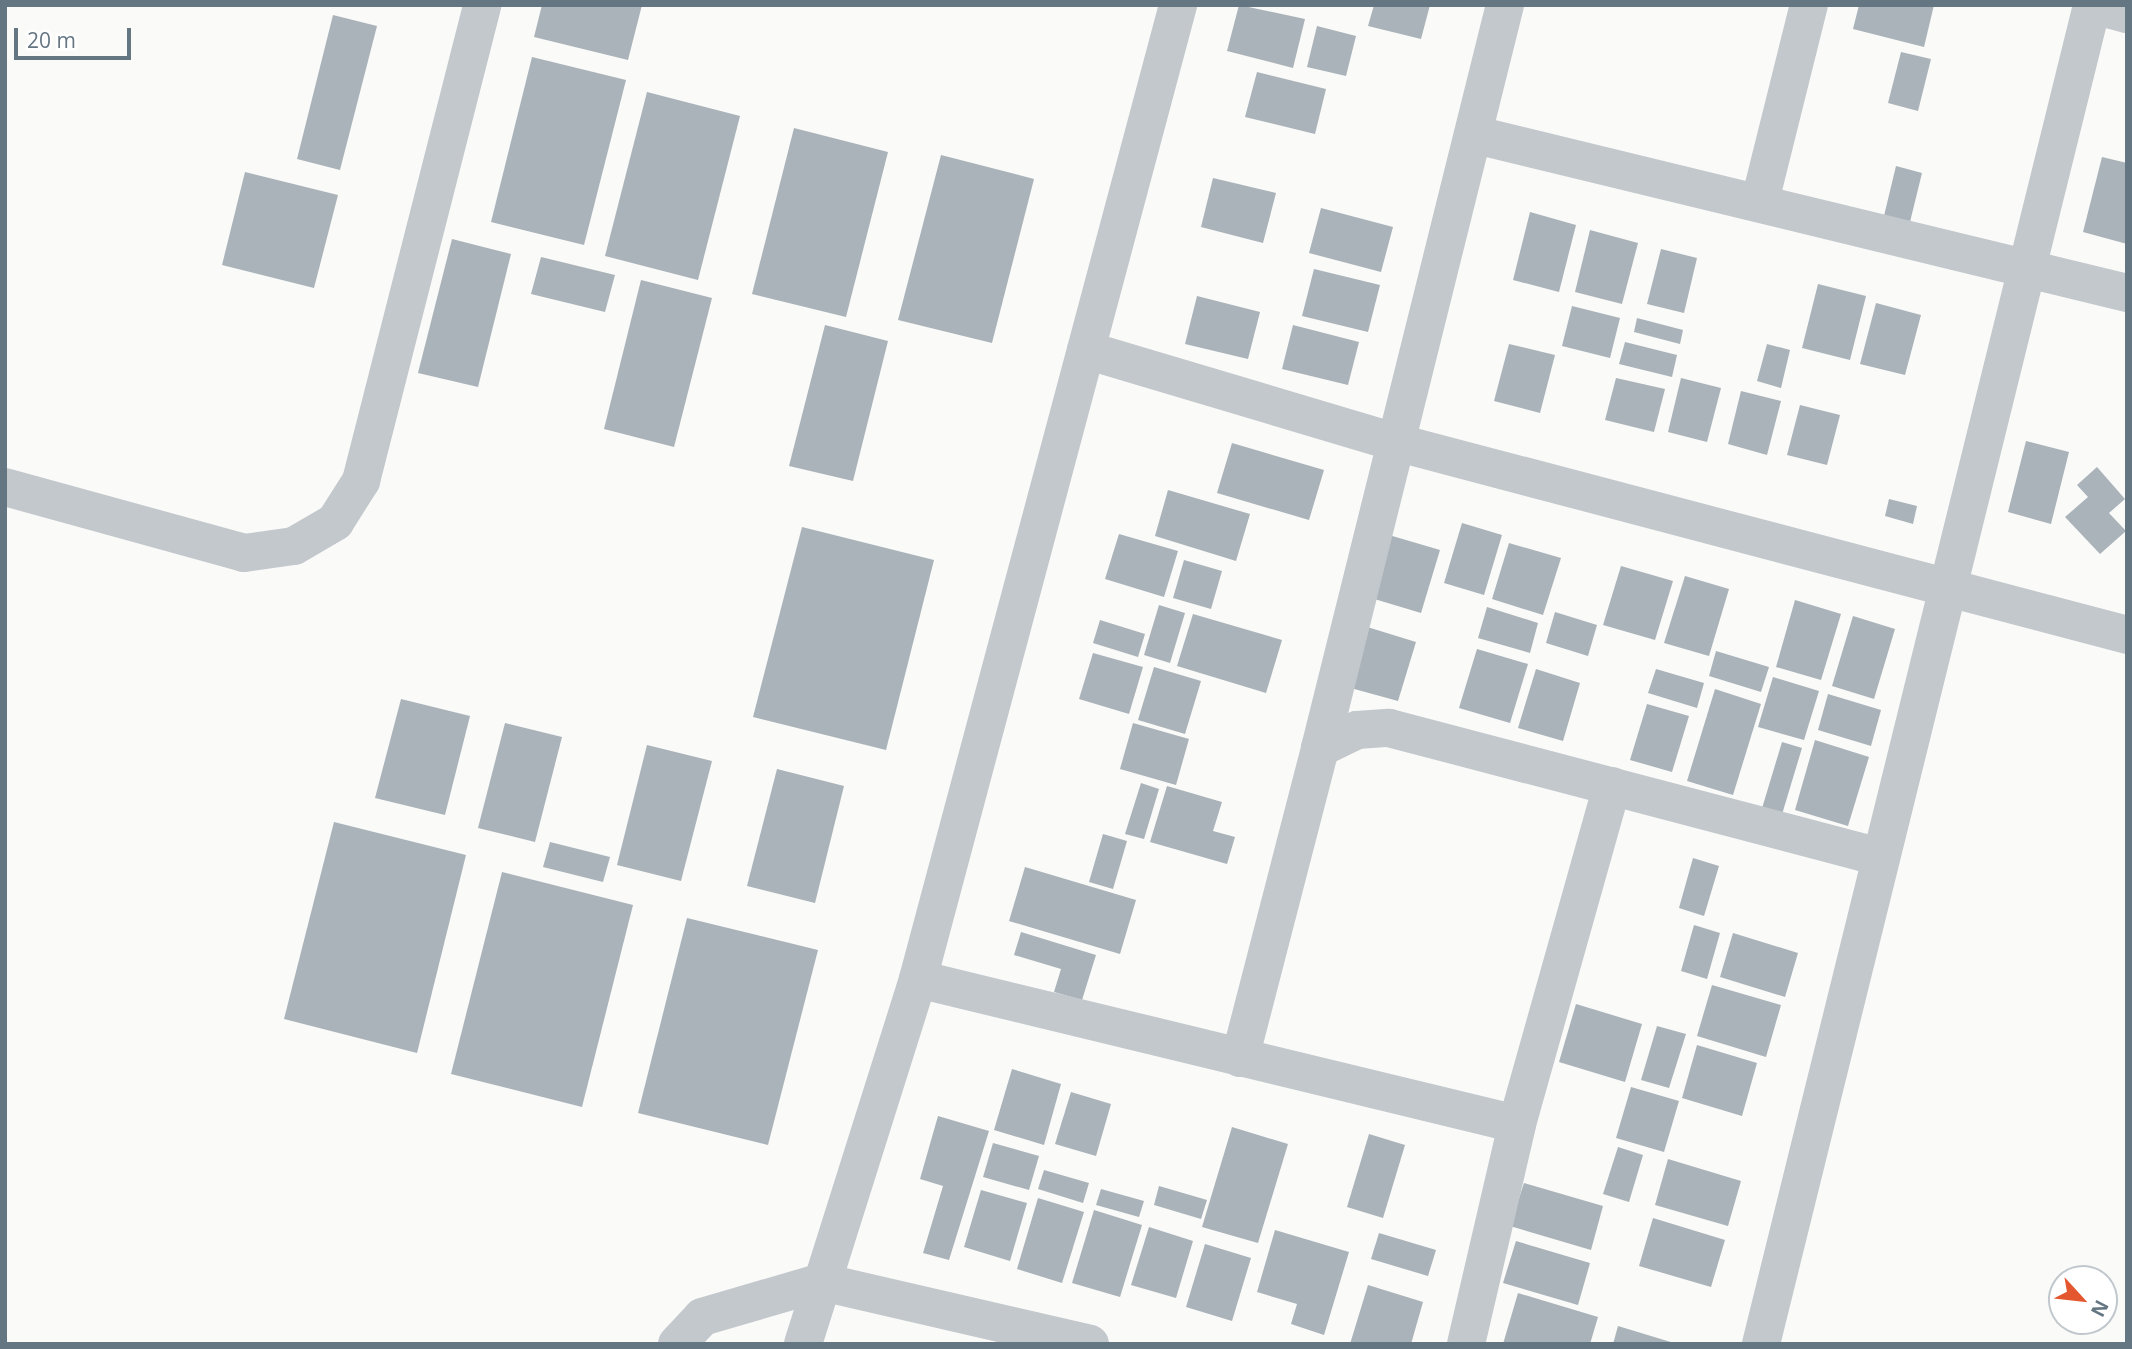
<!DOCTYPE html>
<html>
<head>
<meta charset="utf-8">
<style>
  body { margin:0 }
  #map { position:relative; width:2132px; height:1349px; overflow:hidden; background:#fafaf8; font-family:"Open Sans",sans-serif }
  div>[style] { position:absolute }
  [style*='--x'] { left:calc(var(--x)*1px); top:calc(var(--y)*1px); width:calc(var(--w)*1px); rotate:calc(var(--a)*1deg) }
  .building>* { inset:0; background:#aab3b9 }
  .minor>* { height:38px; margin:-19px; padding:0 19px; transform-origin:19px; border-radius:19px; background:#c3c8cc }
  span { translate:-50% -50%; white-space:nowrap; text-align:center; line-height:1.15; -webkit-text-stroke:7px #fff; paint-order:stroke }
  .frame { position:absolute; inset:0; border:7px solid #657683; pointer-events:none }
  .north { position:absolute; left:2048px; top:1265px; width:70px; height:70px; box-sizing:border-box; background:#fff; border:2px solid #c1c8cd; border-radius:50%; rotate:117deg; font-size:19px; font-weight:700; line-height:28px; text-align:center; color:#657683 }
  .north::after { content:''; display:block; margin:auto; width:24px; height:32px; background:#e4572e; clip-path:polygon(50% 0,100% 100%,50% 72%,0 100%) }
  .scale { position:absolute; left:14px; top:28px; width:117px; height:32px; box-sizing:border-box; border:4px solid #657683; border-top:0; padding-left:9px; font-size:21px; line-height:24px; white-space:nowrap; color:#657683; -webkit-text-stroke:5px #fff; paint-order:stroke }
</style>
</head>
<body>
<div id="map">
  <div class="building">
    <div style="clip-path:polygon(542px 5px,642px 5px,628px 60px,534px 37px)"></div>
    <div style="clip-path:polygon(1239px 5px,1305px 19px,1293px 68px,1227px 51px)"></div>
    <div style="clip-path:polygon(1374px 5px,1430px 5px,1421px 39px,1368px 26px)"></div>
    <div style="clip-path:polygon(1859px 5px,1934px 5px,1924px 47px,1853px 29px)"></div>
    <div style="clip-path:polygon(333px 15px,377px 26px,340px 170px,297px 159px)"></div>
    <div style="clip-path:polygon(1317px 26px,1356px 36px,1346px 76px,1307px 67px)"></div>
    <div style="clip-path:polygon(1901px 52px,1931px 59px,1918px 111px,1888px 103px)"></div>
    <div style="clip-path:polygon(532px 57px,626px 80px,584px 245px,491px 222px)"></div>
    <div style="clip-path:polygon(1257px 72px,1326px 89px,1315px 134px,1245px 117px)"></div>
    <div style="clip-path:polygon(647px 92px,740px 116px,698px 280px,605px 256px)"></div>
    <div style="clip-path:polygon(794px 128px,888px 152px,846px 317px,752px 294px)"></div>
    <div style="clip-path:polygon(941px 155px,1034px 179px,992px 343px,898px 320px)"></div>
    <div style="clip-path:polygon(2102px 157px,2127px 163px,2127px 244px,2083px 232px)"></div>
    <div style="clip-path:polygon(1896px 166px,1922px 173px,1909px 226px,1883px 220px)"></div>
    <div style="clip-path:polygon(245px 172px,338px 195px,314px 288px,222px 265px)"></div>
    <div style="clip-path:polygon(1213px 178px,1276px 193px,1263px 243px,1201px 227px)"></div>
    <div style="clip-path:polygon(1321px 208px,1393px 227px,1381px 272px,1309px 253px)"></div>
    <div style="clip-path:polygon(1530px 212px,1576px 225px,1559px 292px,1513px 280px)"></div>
    <div style="clip-path:polygon(1590px 230px,1638px 243px,1622px 304px,1575px 292px)"></div>
    <div style="clip-path:polygon(452px 239px,511px 254px,478px 387px,418px 373px)"></div>
    <div style="clip-path:polygon(1661px 249px,1697px 258px,1684px 313px,1647px 304px)"></div>
    <div style="clip-path:polygon(541px 257px,615px 275px,605px 312px,531px 294px)"></div>
    <div style="clip-path:polygon(1314px 269px,1380px 285px,1368px 332px,1302px 316px)"></div>
    <div style="clip-path:polygon(641px 280px,712px 298px,674px 447px,604px 429px)"></div>
    <div style="clip-path:polygon(1818px 284px,1866px 296px,1850px 360px,1802px 348px)"></div>
    <div style="clip-path:polygon(1197px 296px,1260px 312px,1248px 359px,1185px 344px)"></div>
    <div style="clip-path:polygon(1876px 303px,1921px 315px,1905px 375px,1860px 364px)"></div>
    <div style="clip-path:polygon(1572px 306px,1620px 318px,1610px 358px,1562px 346px)"></div>
    <div style="clip-path:polygon(1637px 318px,1683px 330px,1680px 344px,1634px 332px)"></div>
    <div style="clip-path:polygon(825px 325px,888px 341px,853px 481px,789px 466px)"></div>
    <div style="clip-path:polygon(1293px 325px,1359px 342px,1348px 385px,1282px 369px)"></div>
    <div style="clip-path:polygon(1625px 342px,1677px 355px,1672px 377px,1619px 364px)"></div>
    <div style="clip-path:polygon(1509px 344px,1555px 355px,1540px 413px,1494px 401px)"></div>
    <div style="clip-path:polygon(1767px 344px,1790px 350px,1781px 388px,1757px 381px)"></div>
    <div style="clip-path:polygon(1616px 378px,1665px 389px,1654px 432px,1605px 420px)"></div>
    <div style="clip-path:polygon(1681px 378px,1721px 388px,1707px 442px,1668px 432px)"></div>
    <div style="clip-path:polygon(1741px 391px,1781px 401px,1767px 455px,1728px 444px)"></div>
    <div style="clip-path:polygon(1800px 405px,1840px 415px,1827px 465px,1787px 455px)"></div>
    <div style="clip-path:polygon(2026px 441px,2069px 452px,2051px 524px,2008px 512px)"></div>
    <div style="clip-path:polygon(1232px 443px,1324px 470px,1309px 520px,1217px 493px)"></div>
    <div style="clip-path:polygon(2097px 467px,2125px 499px,2109px 513px,2126px 531px,2100px 554px,2065px 517px,2088px 497px,2077px 485px)"></div>
    <div style="clip-path:polygon(1168px 490px,1250px 514px,1236px 561px,1155px 536px)"></div>
    <div style="clip-path:polygon(1889px 499px,1917px 506px,1913px 524px,1885px 516px)"></div>
    <div style="clip-path:polygon(1462px 523px,1502px 535px,1484px 595px,1444px 583px)"></div>
    <div style="clip-path:polygon(802px 527px,934px 560px,886px 750px,753px 717px)"></div>
    <div style="clip-path:polygon(1119px 534px,1178px 551px,1164px 597px,1105px 579px)"></div>
    <div style="clip-path:polygon(1389px 535px,1440px 550px,1421px 613px,1371px 598px)"></div>
    <div style="clip-path:polygon(1509px 543px,1561px 558px,1543px 615px,1492px 599px)"></div>
    <div style="clip-path:polygon(1184px 560px,1222px 571px,1211px 609px,1173px 598px)"></div>
    <div style="clip-path:polygon(1621px 566px,1673px 581px,1655px 640px,1603px 625px)"></div>
    <div style="clip-path:polygon(1685px 576px,1729px 589px,1709px 656px,1664px 643px)"></div>
    <div style="clip-path:polygon(1795px 600px,1841px 614px,1821px 680px,1776px 667px)"></div>
    <div style="clip-path:polygon(1159px 605px,1185px 613px,1170px 663px,1144px 655px)"></div>
    <div style="clip-path:polygon(1487px 607px,1538px 623px,1530px 653px,1478px 638px)"></div>
    <div style="clip-path:polygon(1555px 612px,1597px 625px,1588px 656px,1546px 643px)"></div>
    <div style="clip-path:polygon(1193px 614px,1282px 640px,1266px 693px,1177px 666px)"></div>
    <div style="clip-path:polygon(1853px 616px,1895px 629px,1874px 699px,1832px 686px)"></div>
    <div style="clip-path:polygon(1100px 620px,1145px 634px,1138px 657px,1093px 643px)"></div>
    <div style="clip-path:polygon(1364px 626px,1416px 642px,1398px 701px,1347px 687px)"></div>
    <div style="clip-path:polygon(1477px 649px,1528px 664px,1510px 723px,1459px 708px)"></div>
    <div style="clip-path:polygon(1716px 651px,1769px 667px,1761px 692px,1709px 676px)"></div>
    <div style="clip-path:polygon(1093px 653px,1143px 667px,1129px 714px,1079px 699px)"></div>
    <div style="clip-path:polygon(1154px 667px,1201px 681px,1185px 734px,1138px 720px)"></div>
    <div style="clip-path:polygon(1536px 669px,1580px 683px,1563px 741px,1518px 728px)"></div>
    <div style="clip-path:polygon(1656px 669px,1704px 683px,1697px 708px,1648px 693px)"></div>
    <div style="clip-path:polygon(1773px 677px,1819px 691px,1804px 740px,1758px 727px)"></div>
    <div style="clip-path:polygon(1715px 689px,1761px 704px,1733px 795px,1687px 781px)"></div>
    <div style="clip-path:polygon(1828px 694px,1881px 710px,1871px 746px,1818px 730px)"></div>
    <div style="clip-path:polygon(401px 699px,470px 716px,445px 815px,375px 798px)"></div>
    <div style="clip-path:polygon(1647px 704px,1689px 716px,1672px 772px,1630px 760px)"></div>
    <div style="clip-path:polygon(505px 723px,562px 737px,535px 842px,478px 828px)"></div>
    <div style="clip-path:polygon(1133px 723px,1189px 739px,1176px 785px,1120px 769px)"></div>
    <div style="clip-path:polygon(1815px 740px,1869px 757px,1848px 826px,1795px 810px)"></div>
    <div style="clip-path:polygon(1782px 742px,1802px 748px,1780px 821px,1760px 815px)"></div>
    <div style="clip-path:polygon(647px 745px,712px 761px,681px 881px,617px 865px)"></div>
    <div style="clip-path:polygon(777px 769px,844px 786px,815px 903px,747px 886px)"></div>
    <div style="clip-path:polygon(1141px 783px,1159px 789px,1144px 839px,1125px 834px)"></div>
    <div style="clip-path:polygon(1167px 786px,1222px 802px,1213px 831px,1235px 837px,1227px 864px,1150px 842px)"></div>
    <div style="clip-path:polygon(334px 822px,466px 855px,417px 1053px,284px 1019px)"></div>
    <div style="clip-path:polygon(1103px 834px,1127px 841px,1113px 889px,1089px 882px)"></div>
    <div style="clip-path:polygon(550px 842px,610px 857px,603px 882px,543px 867px)"></div>
    <div style="clip-path:polygon(1693px 858px,1719px 866px,1704px 916px,1679px 908px)"></div>
    <div style="clip-path:polygon(1025px 867px,1136px 900px,1120px 954px,1009px 921px)"></div>
    <div style="clip-path:polygon(502px 872px,633px 905px,582px 1107px,451px 1074px)"></div>
    <div style="clip-path:polygon(687px 918px,818px 950px,768px 1145px,638px 1113px)"></div>
    <div style="clip-path:polygon(1694px 925px,1720px 933px,1707px 979px,1681px 971px)"></div>
    <div style="clip-path:polygon(1021px 932px,1096px 955px,1082px 1000px,1054px 992px,1061px 969px,1014px 955px)"></div>
    <div style="clip-path:polygon(1733px 933px,1798px 953px,1785px 997px,1720px 977px)"></div>
    <div style="clip-path:polygon(1712px 985px,1781px 1005px,1766px 1057px,1697px 1036px)"></div>
    <div style="clip-path:polygon(1576px 1004px,1642px 1024px,1625px 1082px,1559px 1062px)"></div>
    <div style="clip-path:polygon(1657px 1026px,1686px 1034px,1669px 1088px,1641px 1080px)"></div>
    <div style="clip-path:polygon(1697px 1045px,1757px 1063px,1742px 1116px,1682px 1098px)"></div>
    <div style="clip-path:polygon(1012px 1069px,1061px 1084px,1044px 1145px,994px 1130px)"></div>
    <div style="clip-path:polygon(1631px 1087px,1679px 1101px,1664px 1152px,1616px 1138px)"></div>
    <div style="clip-path:polygon(1071px 1092px,1111px 1104px,1096px 1156px,1055px 1144px)"></div>
    <div style="clip-path:polygon(938px 1116px,989px 1131px,949px 1260px,923px 1253px,943px 1186px,920px 1179px)"></div>
    <div style="clip-path:polygon(1232px 1127px,1288px 1144px,1258px 1243px,1202px 1227px)"></div>
    <div style="clip-path:polygon(1369px 1134px,1405px 1145px,1383px 1218px,1347px 1207px)"></div>
    <div style="clip-path:polygon(993px 1143px,1039px 1156px,1029px 1190px,983px 1177px)"></div>
    <div style="clip-path:polygon(1618px 1147px,1643px 1155px,1629px 1202px,1603px 1194px)"></div>
    <div style="clip-path:polygon(1668px 1159px,1741px 1181px,1728px 1226px,1655px 1205px)"></div>
    <div style="clip-path:polygon(1044px 1170px,1089px 1183px,1083px 1203px,1038px 1189px)"></div>
    <div style="clip-path:polygon(1524px 1183px,1603px 1206px,1591px 1250px,1510px 1226px)"></div>
    <div style="clip-path:polygon(1159px 1186px,1207px 1200px,1201px 1219px,1154px 1205px)"></div>
    <div style="clip-path:polygon(1101px 1189px,1144px 1201px,1139px 1217px,1096px 1205px)"></div>
    <div style="clip-path:polygon(981px 1190px,1027px 1203px,1010px 1261px,964px 1247px)"></div>
    <div style="clip-path:polygon(1038px 1198px,1084px 1212px,1062px 1283px,1017px 1269px)"></div>
    <div style="clip-path:polygon(1094px 1210px,1142px 1225px,1120px 1297px,1072px 1283px)"></div>
    <div style="clip-path:polygon(1653px 1218px,1725px 1240px,1711px 1287px,1639px 1266px)"></div>
    <div style="clip-path:polygon(1149px 1227px,1193px 1241px,1176px 1298px,1131px 1285px)"></div>
    <div style="clip-path:polygon(1275px 1230px,1349px 1252px,1324px 1335px,1291px 1324px,1297px 1304px,1257px 1292px)"></div>
    <div style="clip-path:polygon(1379px 1233px,1436px 1250px,1428px 1276px,1371px 1259px)"></div>
    <div style="clip-path:polygon(1516px 1241px,1590px 1263px,1578px 1305px,1503px 1283px)"></div>
    <div style="clip-path:polygon(1205px 1244px,1251px 1258px,1232px 1321px,1186px 1307px)"></div>
    <div style="clip-path:polygon(1368px 1285px,1423px 1302px,1411px 1344px,1350px 1344px)"></div>
    <div style="clip-path:polygon(1518px 1293px,1598px 1317px,1590px 1344px,1503px 1344px)"></div>
    <div style="clip-path:polygon(1618px 1326px,1674px 1343px,1674px 1344px,1613px 1344px)"></div>
  </div>
  <div class="minor">
    <div style="--x:2093;--y:5;--w:35;--a:15"></div>
    <div style="--x:1476;--y:135;--w:670;--a:13.64"></div>
    <div style="--x:1760;--y:201;--w:202;--a:-76"></div>
    <div style="--x:1086;--y:350;--w:322;--a:16.6"></div>
    <div style="--x:1395;--y:442;--w:757;--a:14.77"></div>
    <div style="--x:5;--y:487;--w:248;--a:15.4"></div>
    <div style="--x:244;--y:553;--w:50;--a:-8"></div>
    <div style="--x:294;--y:546;--w:48;--a:-30.3"></div>
    <div style="--x:335;--y:522;--w:49;--a:-57.6"></div>
    <div style="--x:361;--y:481;--w:491;--a:-75.7"></div>
    <div style="--x:1320;--y:748;--w:766;--a:-76.02"></div>
    <div style="--x:918;--y:979;--w:616;--a:13.61"></div>
    <div style="--x:1240;--y:1058;--w:320;--a:-75.5"></div>
    <div style="--x:1320;--y:748;--w:41;--a:-25.9"></div>
    <div style="--x:1357;--y:730;--w:32;--a:-4"></div>
    <div style="--x:1389;--y:728;--w:508;--a:14.72"></div>
    <div style="--x:677;--y:1344;--w:37;--a:-47"></div>
    <div style="--x:702;--y:1317;--w:125;--a:-16.3"></div>
    <div style="--x:822;--y:1282;--w:275;--a:13"></div>
    <div style="--x:803;--y:1344;--w:383;--a:-72.5"></div>
    <div style="--x:918;--y:979;--w:1008;--a:-75.05"></div>
    <div style="--x:1466;--y:1344;--w:226;--a:-76.9"></div>
    <div style="--x:1517;--y:1124;--w:351;--a:-74.3"></div>
    <div style="--x:1761;--y:1344;--w:1379;--a:-76.11"></div>
  </div>
  <div class="frame"></div>
  <div class="north">N</div>
  <div class="scale">20 m</div>
</div>
</body>
</html>
